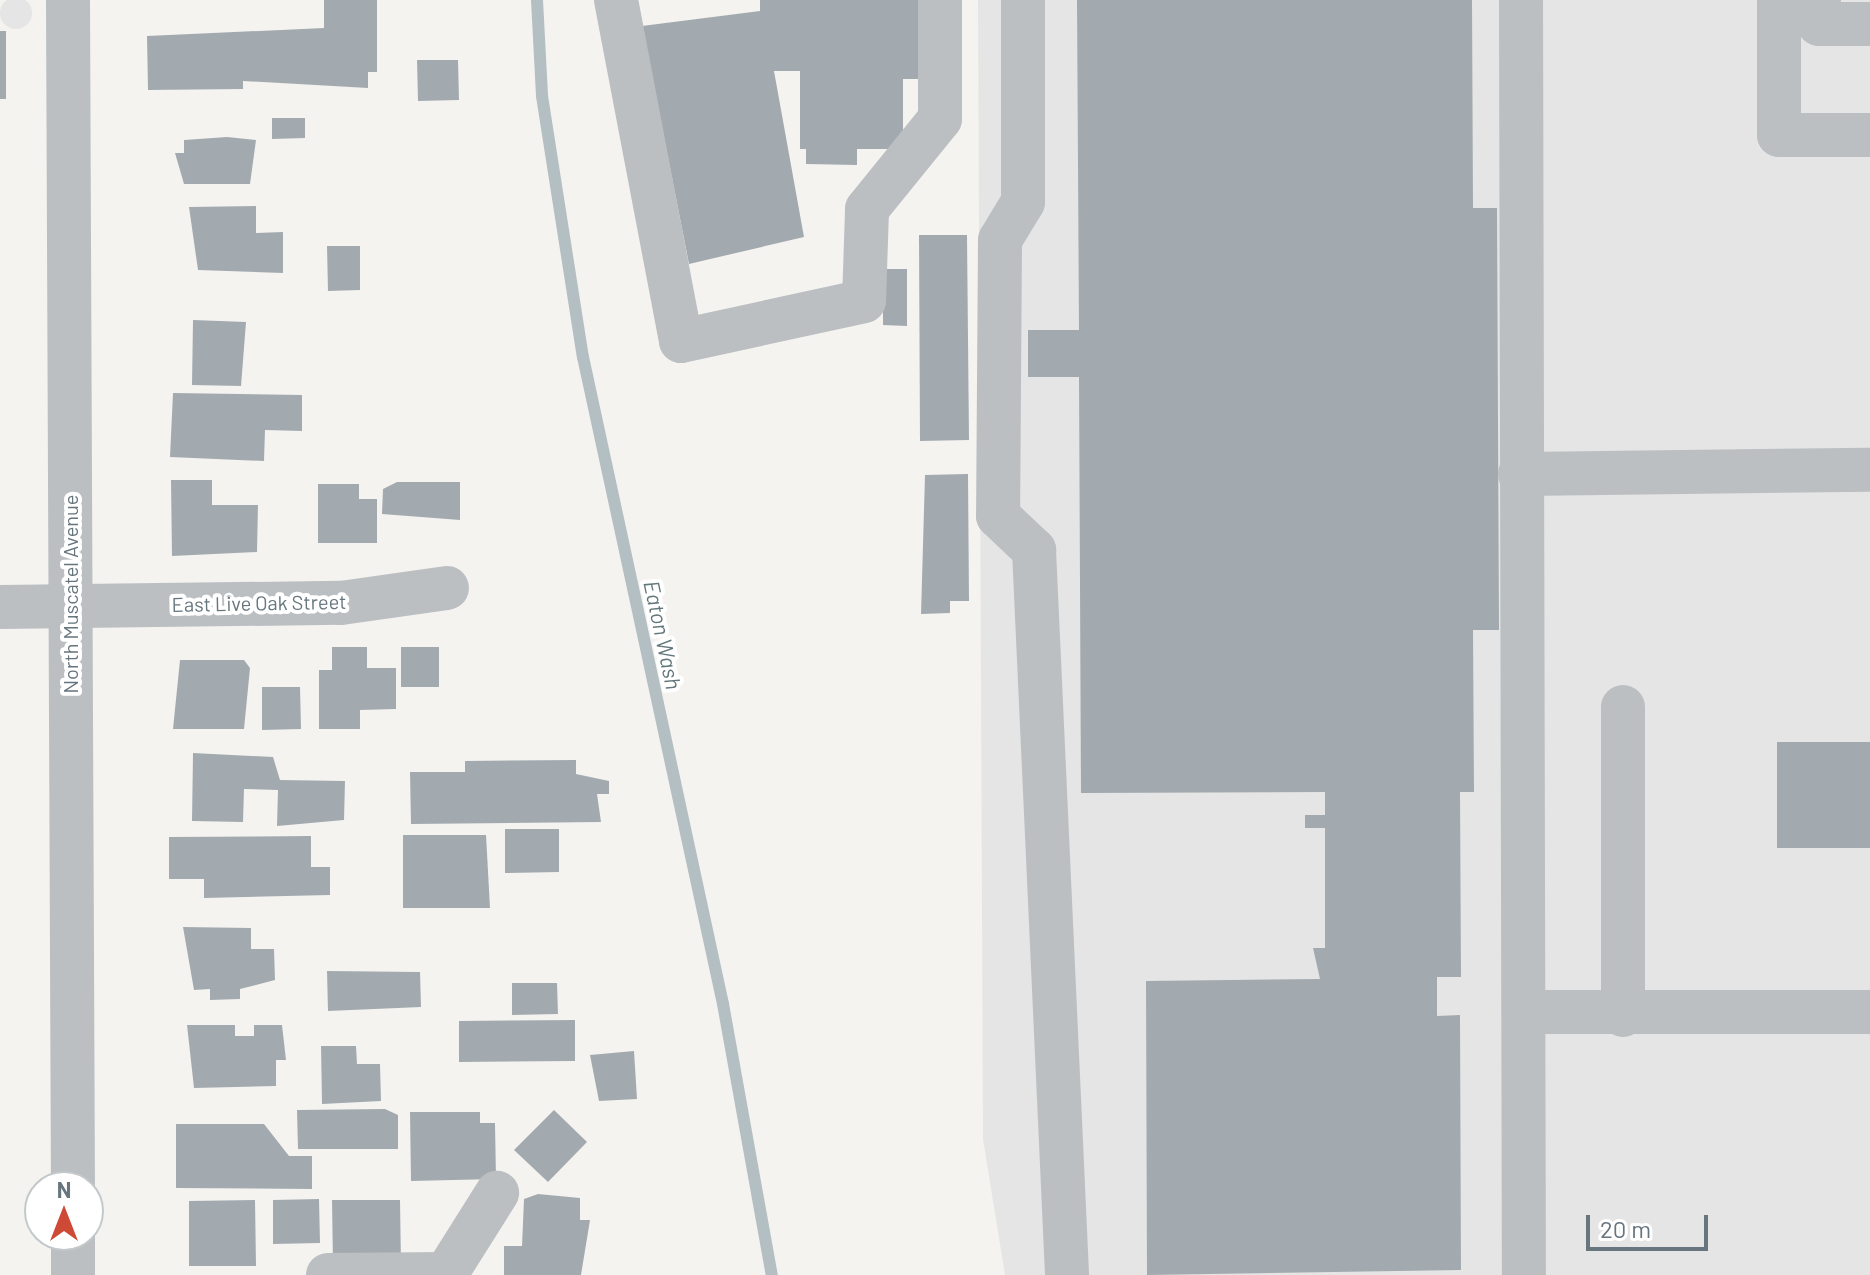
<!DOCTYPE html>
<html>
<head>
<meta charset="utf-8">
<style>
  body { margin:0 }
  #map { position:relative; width:1870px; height:1275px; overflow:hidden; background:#f4f3f0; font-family:Barlow,sans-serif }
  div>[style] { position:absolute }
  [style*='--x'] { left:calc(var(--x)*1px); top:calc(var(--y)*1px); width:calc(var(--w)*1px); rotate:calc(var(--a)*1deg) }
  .built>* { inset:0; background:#e4e5e4 }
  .round { border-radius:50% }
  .stream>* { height:12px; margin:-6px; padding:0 6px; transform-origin:6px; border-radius:6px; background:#b3bfc2 }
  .building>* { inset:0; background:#a3aaaf }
  .minor>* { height:44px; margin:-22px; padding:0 22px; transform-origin:22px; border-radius:22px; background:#bbbfc2 }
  span { translate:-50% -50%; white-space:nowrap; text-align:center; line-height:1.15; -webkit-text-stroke:8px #fff; paint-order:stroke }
  .street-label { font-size:20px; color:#66757e }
  .water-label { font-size:22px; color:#62777b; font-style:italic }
  .north { position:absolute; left:24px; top:1171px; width:80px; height:80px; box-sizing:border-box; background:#fff; border:2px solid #c2c8cb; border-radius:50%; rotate:0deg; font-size:22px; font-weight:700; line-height:32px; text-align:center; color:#66757e }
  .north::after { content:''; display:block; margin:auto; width:28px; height:36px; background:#ce4a36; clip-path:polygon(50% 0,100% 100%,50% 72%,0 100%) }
  .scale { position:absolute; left:1586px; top:1215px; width:122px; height:36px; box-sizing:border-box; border:4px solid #66757e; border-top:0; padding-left:10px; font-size:24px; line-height:28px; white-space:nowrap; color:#66757e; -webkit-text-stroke:6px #fff; paint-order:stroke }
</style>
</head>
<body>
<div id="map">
  <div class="built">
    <div class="round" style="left:0;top:-3px;width:32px;height:32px"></div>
    <div style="clip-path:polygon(978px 0,1870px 0,1870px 1275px,1005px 1275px,983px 1139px)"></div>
  </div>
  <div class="stream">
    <div style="--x:537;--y:0;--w:96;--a:87"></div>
    <div style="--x:542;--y:96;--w:264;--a:81.1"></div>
    <div style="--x:583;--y:357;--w:662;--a:77.79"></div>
    <div style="--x:723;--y:1004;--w:275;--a:79.8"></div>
  </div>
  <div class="building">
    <div style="clip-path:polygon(324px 0,377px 0,377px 72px,368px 72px,368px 88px,243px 81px,243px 89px,148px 90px,147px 36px,324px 28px)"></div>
    <div style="clip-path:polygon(760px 0,922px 0,922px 79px,903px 79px,903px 149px,857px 149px,857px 165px,806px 164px,806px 149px,800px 149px,800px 71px,774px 71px,804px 237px,689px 264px,642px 26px,760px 11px)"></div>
    <div style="clip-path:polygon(1077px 0,1472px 0,1473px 208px,1497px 208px,1499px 630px,1473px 630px,1474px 792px,1460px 792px,1461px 977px,1437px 977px,1437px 1016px,1460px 1015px,1461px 1270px,1147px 1275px,1146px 981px,1320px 979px,1313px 948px,1325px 948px,1325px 828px,1305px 828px,1305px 815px,1325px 815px,1325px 792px,1081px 793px,1079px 377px,1028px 377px,1028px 330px,1079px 330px)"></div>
    <div style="clip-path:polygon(0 31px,6px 31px,6px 99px,0 99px)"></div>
    <div style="clip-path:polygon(417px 60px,458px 60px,459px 100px,418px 101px)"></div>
    <div style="clip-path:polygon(272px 118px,305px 118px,305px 138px,272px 139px)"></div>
    <div style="clip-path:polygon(227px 137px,256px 140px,250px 184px,184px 184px,175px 153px,184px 153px,184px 140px)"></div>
    <div style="clip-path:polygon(256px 206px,256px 233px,283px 232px,283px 273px,198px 270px,189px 207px)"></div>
    <div style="clip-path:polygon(919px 235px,967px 235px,969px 440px,920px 441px)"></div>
    <div style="clip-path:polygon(327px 246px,360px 246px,360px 290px,328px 291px)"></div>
    <div style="clip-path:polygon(883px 269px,907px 269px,907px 326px,883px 325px)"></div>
    <div style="clip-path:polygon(193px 320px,246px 322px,241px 386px,192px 385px)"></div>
    <div style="clip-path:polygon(173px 393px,302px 395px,302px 431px,265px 430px,264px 461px,170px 457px)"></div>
    <div style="clip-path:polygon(968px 474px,969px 601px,950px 601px,950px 613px,921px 614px,925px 475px)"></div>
    <div style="clip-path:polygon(171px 480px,212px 480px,212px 505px,258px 505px,257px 552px,172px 556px)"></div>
    <div style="clip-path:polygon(397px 482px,460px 482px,460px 520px,382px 514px,383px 489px)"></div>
    <div style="clip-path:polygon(318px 484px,359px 484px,359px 499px,377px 499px,377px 543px,318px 543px)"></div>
    <div style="clip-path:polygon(332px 647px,367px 647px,367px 668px,396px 668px,396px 709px,360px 710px,360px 729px,319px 729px,319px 670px,332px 670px)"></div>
    <div style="clip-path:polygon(401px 647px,439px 647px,439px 687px,401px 687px)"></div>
    <div style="clip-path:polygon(180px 660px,244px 660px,250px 668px,244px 729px,173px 729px)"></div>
    <div style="clip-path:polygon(262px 687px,300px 687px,301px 729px,262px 730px)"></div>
    <div style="clip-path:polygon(1777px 742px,1870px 742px,1870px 848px,1777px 848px)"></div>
    <div style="clip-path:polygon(193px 753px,273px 757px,280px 780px,345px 781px,344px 820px,277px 826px,278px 790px,244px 789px,243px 822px,192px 821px)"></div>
    <div style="clip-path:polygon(576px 760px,576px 774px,609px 781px,609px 794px,597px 794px,601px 822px,411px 824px,410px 772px,465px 772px,465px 761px)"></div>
    <div style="clip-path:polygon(505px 829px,559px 829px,559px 872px,505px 873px)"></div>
    <div style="clip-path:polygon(403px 835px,486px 835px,490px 908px,403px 908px)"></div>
    <div style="clip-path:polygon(311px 836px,311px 867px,330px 867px,330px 895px,204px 898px,204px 879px,169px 879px,169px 837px)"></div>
    <div style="clip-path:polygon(183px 927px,251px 928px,251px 949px,274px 949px,275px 980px,240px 989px,240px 999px,210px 1000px,210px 989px,194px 990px)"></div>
    <div style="clip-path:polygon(327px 971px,420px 972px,421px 1007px,328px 1011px)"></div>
    <div style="clip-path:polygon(512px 983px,557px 983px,558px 1014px,512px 1015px)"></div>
    <div style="clip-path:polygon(575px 1020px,575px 1061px,459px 1062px,459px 1021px)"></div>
    <div style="clip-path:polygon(187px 1025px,235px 1025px,235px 1036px,254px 1036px,254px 1025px,282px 1025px,286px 1060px,276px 1060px,276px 1086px,194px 1088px)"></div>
    <div style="clip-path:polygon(321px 1046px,356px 1046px,357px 1064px,380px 1064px,381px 1101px,322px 1104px)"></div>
    <div style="clip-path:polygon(634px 1051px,637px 1099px,599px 1101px,590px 1055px)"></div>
    <div style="clip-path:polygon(385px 1109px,398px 1115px,398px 1149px,298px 1149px,297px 1110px)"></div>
    <div style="clip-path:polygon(554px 1110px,587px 1142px,548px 1182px,514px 1150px)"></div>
    <div style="clip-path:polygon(410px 1112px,480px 1112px,480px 1123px,495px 1123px,496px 1179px,411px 1181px)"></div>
    <div style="clip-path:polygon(176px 1124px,264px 1124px,289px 1156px,312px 1156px,312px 1189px,176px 1188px)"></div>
    <div style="clip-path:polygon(538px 1194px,580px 1198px,580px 1220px,590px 1220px,581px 1275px,504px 1275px,504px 1246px,522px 1246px,524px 1199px)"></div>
    <div style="clip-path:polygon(319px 1199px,320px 1243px,273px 1244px,273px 1200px)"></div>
    <div style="clip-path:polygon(255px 1200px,256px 1266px,189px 1266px,189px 1201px)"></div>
    <div style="clip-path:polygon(332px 1200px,400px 1200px,401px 1266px,333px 1266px)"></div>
  </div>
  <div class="minor">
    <div style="--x:68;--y:0;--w:1187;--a:89.76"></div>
    <div style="--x:616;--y:0;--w:347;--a:79.2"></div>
    <div style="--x:681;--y:341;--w:187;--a:-12.3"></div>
    <div style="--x:864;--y:301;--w:92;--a:-88.1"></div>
    <div style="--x:867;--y:209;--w:116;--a:-51"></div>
    <div style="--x:940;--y:119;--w:119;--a:-90"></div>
    <div style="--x:1023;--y:0;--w:202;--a:90"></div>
    <div style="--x:1023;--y:202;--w:44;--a:121.2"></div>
    <div style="--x:1000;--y:240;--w:276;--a:90.4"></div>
    <div style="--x:998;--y:516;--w:50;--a:43.4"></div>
    <div style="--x:1034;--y:550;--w:726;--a:87.39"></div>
    <div style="--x:1521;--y:0;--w:1275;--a:89.87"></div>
    <div style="--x:1779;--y:0;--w:135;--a:90"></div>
    <div style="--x:1779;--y:135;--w:91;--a:0"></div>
    <div style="--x:1819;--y:0;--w:24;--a:90"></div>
    <div style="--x:1819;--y:24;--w:51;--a:0"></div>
    <div style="--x:1520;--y:474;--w:350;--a:-0.7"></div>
    <div style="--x:0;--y:607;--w:341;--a:-0.7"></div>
    <div style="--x:341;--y:603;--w:107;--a:-8.1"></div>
    <div style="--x:1623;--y:707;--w:308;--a:90"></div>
    <div style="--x:1524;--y:1012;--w:346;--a:0"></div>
    <div style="--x:73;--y:1235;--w:40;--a:90"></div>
    <div style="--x:328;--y:1275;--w:118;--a:-0.5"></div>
    <div style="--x:446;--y:1274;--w:96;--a:-57.8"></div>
  </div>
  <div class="street-label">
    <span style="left:70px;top:594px;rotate:-90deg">North Muscatel Avenue</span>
    <span style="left:259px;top:603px;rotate:-1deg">East Live Oak Street</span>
  </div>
  <div class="water-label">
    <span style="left:663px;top:635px;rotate:78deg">Eaton Wash</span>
  </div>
  <div class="north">N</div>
  <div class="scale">20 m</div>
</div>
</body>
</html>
